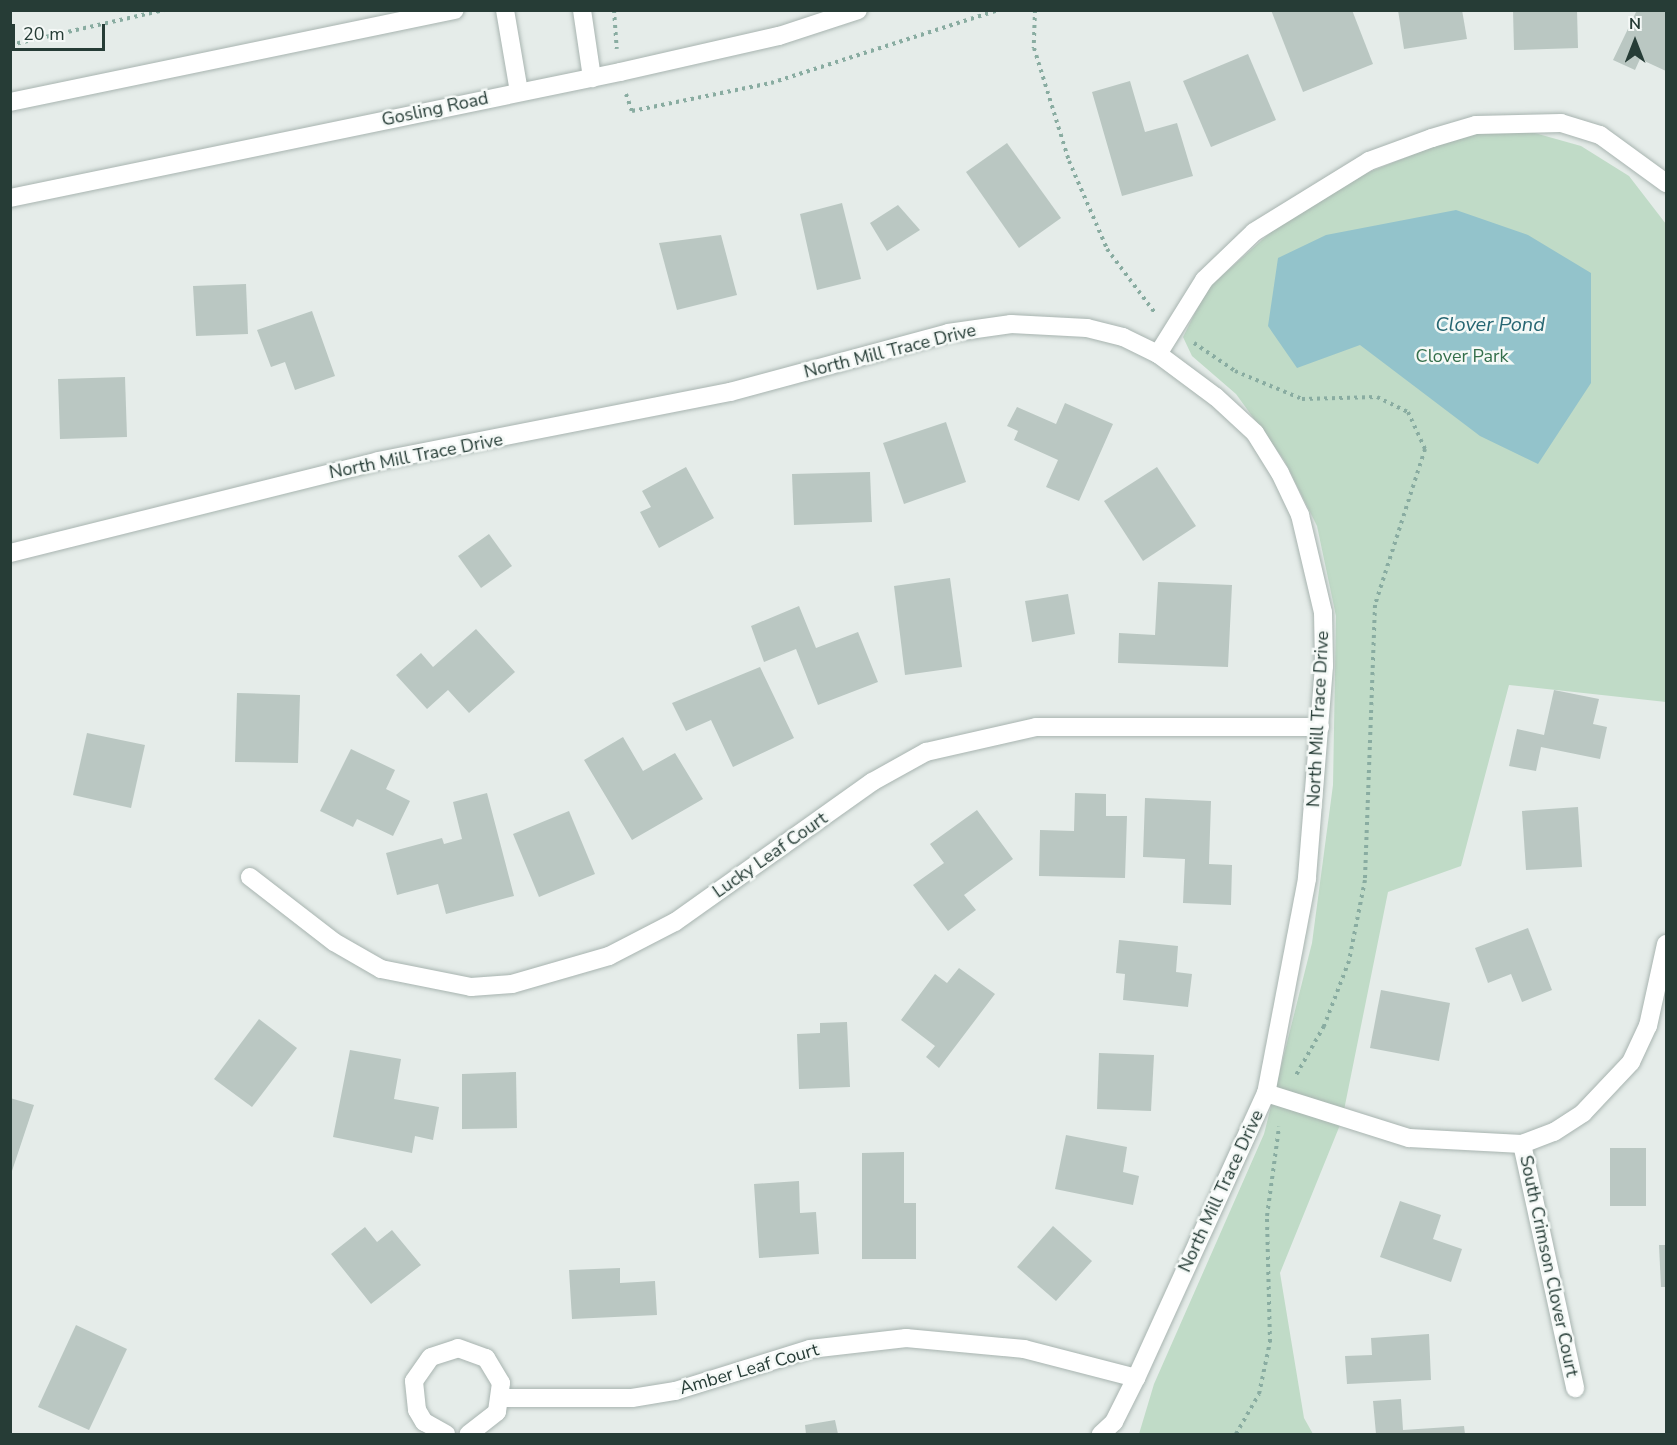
<!DOCTYPE html>
<html>
<head>
<meta charset="utf-8">
<style>
  body { margin:0 }
  #map { position:relative; width:1677px; height:1445px; overflow:hidden; background:#e5ece9; font-family:"Nunito Sans",sans-serif }
  div>[style] { position:absolute }
  [style*='--x'] { left:calc(var(--x)*1px); top:calc(var(--y)*1px); width:calc(var(--w)*1px); rotate:calc(var(--a)*1deg) }
  .green>* { inset:0; background:#c0dbc7 }
  .water>* { inset:0; background:#93c3cb }
  .building>* { inset:0; background:#bac7c2 }
  .path>* { height:4px; margin-top:-2px; transform-origin:0; background:repeating-linear-gradient(90deg,#89aca1 0 3px,transparent 0 7.5px) }
  .roads { filter:drop-shadow(0 0 2px #a8b4b0) drop-shadow(0 0 2px #a8b4b0) }
  .minor>* { height:18px; margin:-9px; padding:0 9px; transform-origin:9px; border-radius:9px; background:#fff }
  .secondary>* { height:18px; margin:-9px; padding:0 9px; transform-origin:9px; border-radius:9px; background:#fff }
  span { translate:-50% -50%; white-space:nowrap; text-align:center; line-height:1.15; -webkit-text-stroke:5px #f5f9f7; paint-order:stroke }
  .street-label { font-size:18px; color:#263c36 }
  .park-label { font-size:18px; color:#346f4b }
  .water-label { font-size:20px; color:#266672; font-style:italic }
  .frame { position:absolute; inset:0; border:12px solid #263c36; pointer-events:none }
  .north { position:absolute; left:1605px; top:12px; width:60px; height:60px; -webkit-text-stroke:4px #f5f9f7; paint-order:stroke; rotate:0deg; font-size:16px; font-weight:700; line-height:24px; text-align:center; color:#263c36 }
  .north::after { content:''; display:block; margin:auto; width:21px; height:27px; background:#263c36; clip-path:polygon(50% 0,100% 100%,50% 72%,0 100%) }
  .scale { position:absolute; left:12px; top:24px; width:93px; height:27px; box-sizing:border-box; border:3px solid #263c36; border-top:0; padding-left:8px; font-size:18px; line-height:21px; white-space:nowrap; color:#263c36; -webkit-text-stroke:4px #f5f9f7; paint-order:stroke }
</style>
</head>
<body>
<div id="map">
  <div class="green">
    <div style="clip-path:polygon(1520px 129px,1581px 146px,1629px 176px,1666px 224px,1666px 702px,1509px 685px,1461px 866px,1388px 892px,1342px 1120px,1280px 1273px,1304px 1418px,1313px 1434px,1139px 1434px,1154px 1384px,1264px 1134px,1312px 943px,1333px 785px,1336px 616px,1317px 526px,1284px 460px,1236px 394px,1192px 356px,1183px 337px,1207px 289px,1280px 224px,1364px 174px,1468px 133px)"></div>
  </div>
  <div class="water">
    <div style="clip-path:polygon(1456px 210px,1528px 235px,1591px 273px,1591px 383px,1538px 464px,1480px 436px,1360px 345px,1297px 368px,1268px 326px,1278px 258px,1326px 235px)"></div>
  </div>
  <div class="building">
    <div style="clip-path:polygon(1271px 10px,1352px 10px,1373px 64px,1303px 92px)"></div>
    <div style="clip-path:polygon(1398px 10px,1462px 10px,1467px 39px,1404px 49px)"></div>
    <div style="clip-path:polygon(1513px 10px,1577px 10px,1578px 48px,1514px 50px)"></div>
    <div style="clip-path:polygon(1637px 10px,1666px 10px,1666px 71px,1640px 59px,1635px 70px,1613px 60px)"></div>
    <div style="clip-path:polygon(1248px 54px,1276px 120px,1211px 147px,1183px 81px)"></div>
    <div style="clip-path:polygon(1130px 81px,1145px 132px,1177px 123px,1193px 176px,1122px 196px,1092px 92px)"></div>
    <div style="clip-path:polygon(1007px 143px,1061px 218px,1019px 248px,966px 172px)"></div>
    <div style="clip-path:polygon(842px 203px,861px 279px,817px 290px,800px 214px)"></div>
    <div style="clip-path:polygon(898px 205px,920px 230px,887px 251px,870px 223px)"></div>
    <div style="clip-path:polygon(721px 235px,737px 295px,677px 310px,659px 243px)"></div>
    <div style="clip-path:polygon(246px 284px,248px 334px,196px 336px,193px 286px)"></div>
    <div style="clip-path:polygon(312px 311px,335px 376px,295px 390px,285px 362px,271px 367px,257px 330px)"></div>
    <div style="clip-path:polygon(125px 377px,127px 437px,60px 439px,58px 379px)"></div>
    <div style="clip-path:polygon(1065px 403px,1113px 424px,1079px 501px,1046px 487px,1058px 460px,1014px 440px,1018px 431px,1007px 426px,1017px 407px,1056px 424px)"></div>
    <div style="clip-path:polygon(946px 422px,966px 482px,904px 504px,883px 443px)"></div>
    <div style="clip-path:polygon(686px 467px,714px 518px,659px 548px,640px 512px,651px 507px,642px 491px)"></div>
    <div style="clip-path:polygon(1157px 467px,1196px 526px,1143px 561px,1104px 501px)"></div>
    <div style="clip-path:polygon(870px 472px,872px 522px,794px 525px,792px 474px)"></div>
    <div style="clip-path:polygon(489px 534px,512px 566px,481px 588px,458px 556px)"></div>
    <div style="clip-path:polygon(950px 578px,962px 667px,905px 675px,894px 586px)"></div>
    <div style="clip-path:polygon(1158px 582px,1232px 585px,1228px 667px,1118px 663px,1119px 633px,1155px 635px)"></div>
    <div style="clip-path:polygon(1068px 594px,1075px 634px,1032px 642px,1025px 601px)"></div>
    <div style="clip-path:polygon(799px 606px,816px 648px,858px 632px,878px 682px,818px 705px,796px 649px,764px 662px,751px 626px)"></div>
    <div style="clip-path:polygon(476px 629px,515px 672px,469px 713px,448px 690px,427px 709px,396px 675px,421px 653px,433px 667px)"></div>
    <div style="clip-path:polygon(760px 667px,794px 738px,733px 767px,711px 720px,686px 731px,672px 703px)"></div>
    <div style="clip-path:polygon(1554px 690px,1599px 699px,1593px 724px,1607px 727px,1600px 759px,1541px 747px,1536px 771px,1509px 766px,1517px 729px,1544px 735px)"></div>
    <div style="clip-path:polygon(237px 693px,300px 695px,298px 763px,235px 762px)"></div>
    <div style="clip-path:polygon(87px 733px,145px 745px,131px 808px,73px 795px)"></div>
    <div style="clip-path:polygon(623px 737px,643px 771px,675px 753px,703px 799px,632px 840px,584px 760px)"></div>
    <div style="clip-path:polygon(351px 749px,395px 770px,386px 789px,410px 801px,393px 836px,357px 819px,353px 827px,320px 811px)"></div>
    <div style="clip-path:polygon(487px 793px,514px 896px,446px 914px,438px 884px,397px 895px,386px 853px,442px 838px,444px 844px,462px 839px,453px 802px)"></div>
    <div style="clip-path:polygon(1075px 793px,1106px 794px,1106px 816px,1127px 816px,1125px 878px,1039px 876px,1040px 830px,1074px 831px)"></div>
    <div style="clip-path:polygon(1145px 798px,1211px 801px,1209px 864px,1232px 865px,1231px 905px,1183px 903px,1185px 859px,1143px 857px)"></div>
    <div style="clip-path:polygon(1578px 807px,1582px 867px,1526px 870px,1522px 811px)"></div>
    <div style="clip-path:polygon(977px 810px,1013px 859px,964px 895px,976px 910px,948px 931px,913px 885px,944px 863px,930px 844px)"></div>
    <div style="clip-path:polygon(569px 811px,595px 874px,539px 897px,513px 834px)"></div>
    <div style="clip-path:polygon(1528px 928px,1552px 990px,1522px 1002px,1511px 974px,1488px 983px,1475px 948px)"></div>
    <div style="clip-path:polygon(1119px 940px,1178px 946px,1176px 972px,1192px 974px,1188px 1007px,1123px 1000px,1125px 974px,1116px 973px)"></div>
    <div style="clip-path:polygon(959px 968px,995px 994px,939px 1068px,926px 1057px,935px 1046px,901px 1020px,935px 974px,947px 983px)"></div>
    <div style="clip-path:polygon(1381px 990px,1450px 1003px,1439px 1061px,1370px 1048px)"></div>
    <div style="clip-path:polygon(259px 1019px,297px 1048px,252px 1107px,214px 1079px)"></div>
    <div style="clip-path:polygon(847px 1022px,850px 1087px,799px 1089px,797px 1034px,820px 1033px,820px 1023px)"></div>
    <div style="clip-path:polygon(350px 1050px,401px 1059px,394px 1099px,439px 1107px,433px 1140px,415px 1136px,412px 1153px,333px 1137px)"></div>
    <div style="clip-path:polygon(1099px 1053px,1154px 1055px,1151px 1111px,1097px 1109px)"></div>
    <div style="clip-path:polygon(516px 1072px,517px 1128px,462px 1129px,462px 1074px)"></div>
    <div style="clip-path:polygon(10px 1098px,34px 1105px,11px 1174px,10px 1174px)"></div>
    <div style="clip-path:polygon(1066px 1135px,1127px 1147px,1123px 1172px,1139px 1176px,1133px 1205px,1055px 1189px)"></div>
    <div style="clip-path:polygon(1610px 1148px,1646px 1148px,1646px 1206px,1610px 1206px)"></div>
    <div style="clip-path:polygon(904px 1152px,904px 1203px,916px 1203px,916px 1259px,862px 1259px,862px 1153px)"></div>
    <div style="clip-path:polygon(799px 1181px,800px 1213px,816px 1212px,819px 1254px,759px 1258px,754px 1184px)"></div>
    <div style="clip-path:polygon(1400px 1201px,1441px 1215px,1433px 1239px,1462px 1249px,1451px 1282px,1380px 1257px)"></div>
    <div style="clip-path:polygon(1053px 1226px,1092px 1261px,1056px 1301px,1017px 1267px)"></div>
    <div style="clip-path:polygon(365px 1227px,377px 1242px,392px 1230px,421px 1265px,371px 1304px,331px 1254px)"></div>
    <div style="clip-path:polygon(1659px 1245px,1666px 1245px,1666px 1287px,1661px 1287px)"></div>
    <div style="clip-path:polygon(620px 1268px,620px 1283px,655px 1281px,657px 1315px,572px 1319px,569px 1270px)"></div>
    <div style="clip-path:polygon(76px 1325px,127px 1349px,89px 1430px,38px 1407px)"></div>
    <div style="clip-path:polygon(1429px 1334px,1431px 1380px,1347px 1384px,1345px 1356px,1372px 1355px,1371px 1338px)"></div>
    <div style="clip-path:polygon(1401px 1399px,1403px 1430px,1464px 1426px,1465px 1434px,1376px 1434px,1373px 1401px)"></div>
    <div style="clip-path:polygon(835px 1420px,838px 1434px,806px 1434px,805px 1425px)"></div>
  </div>
  <div class="path">
    <div style="--x:614;--y:10;--w:39;--a:86"></div>
    <div style="--x:1035;--y:10;--w:38;--a:92"></div>
    <div style="--x:1034;--y:48;--w:118;--a:72.8"></div>
    <div style="--x:1069;--y:161;--w:96;--a:66.6"></div>
    <div style="--x:1107;--y:249;--w:80;--a:53.1"></div>
    <div style="--x:10;--y:45;--w:158;--a:-12.8"></div>
    <div style="--x:626;--y:94;--w:18;--a:71"></div>
    <div style="--x:632;--y:111;--w:142;--a:-11.4"></div>
    <div style="--x:771;--y:83;--w:238;--a:-17.8"></div>
    <div style="--x:1194;--y:343;--w:50;--a:34.3"></div>
    <div style="--x:1235;--y:371;--w:73;--a:22.7"></div>
    <div style="--x:1302;--y:399;--w:75;--a:-1.5"></div>
    <div style="--x:1377;--y:397;--w:34;--a:26"></div>
    <div style="--x:1408;--y:412;--w:41;--a:65.3"></div>
    <div style="--x:1425;--y:449;--w:164;--a:107.8"></div>
    <div style="--x:1375;--y:605;--w:275;--a:92.1"></div>
    <div style="--x:1365;--y:880;--w:83;--a:101.2"></div>
    <div style="--x:1349;--y:961;--w:70;--a:111"></div>
    <div style="--x:1324;--y:1026;--w:56;--a:119.7"></div>
    <div style="--x:1236;--y:1434;--w:46;--a:-60.1"></div>
    <div style="--x:1259;--y:1394;--w:53;--a:-78.1"></div>
    <div style="--x:1270;--y:1342;--w:126;--a:-91.4"></div>
    <div style="--x:1267;--y:1216;--w:90;--a:-82.3"></div>
  </div>
  <div class="roads">
    <div class="minor">
      <div style="--x:1158;--y:354;--w:87;--a:-58.1"></div>
      <div style="--x:1204;--y:280;--w:69;--a:-43.8"></div>
      <div style="--x:1254;--y:232;--w:135;--a:-31.7"></div>
      <div style="--x:1369;--y:161;--w:67;--a:-20.1"></div>
      <div style="--x:1432;--y:138;--w:46;--a:-16.5"></div>
      <div style="--x:1476;--y:125;--w:85;--a:-1.3"></div>
      <div style="--x:1561;--y:123;--w:41;--a:17.1"></div>
      <div style="--x:1600;--y:135;--w:82;--a:36"></div>
      <div style="--x:10;--y:553;--w:379;--a:-14"></div>
      <div style="--x:378;--y:461;--w:359;--a:-11.1"></div>
      <div style="--x:730;--y:392;--w:226;--a:-15.1"></div>
      <div style="--x:948;--y:333;--w:64;--a:-8.1"></div>
      <div style="--x:1011;--y:324;--w:76;--a:3"></div>
      <div style="--x:1087;--y:328;--w:37;--a:14"></div>
      <div style="--x:1123;--y:337;--w:39;--a:26"></div>
      <div style="--x:1158;--y:354;--w:72;--a:36.6"></div>
      <div style="--x:1216;--y:397;--w:53;--a:42.7"></div>
      <div style="--x:1255;--y:433;--w:47;--a:58"></div>
      <div style="--x:1280;--y:473;--w:47;--a:64.5"></div>
      <div style="--x:1300;--y:515;--w:100;--a:76.7"></div>
      <div style="--x:1323;--y:612;--w:54;--a:88.9"></div>
      <div style="--x:1324;--y:666;--w:214;--a:94.6"></div>
      <div style="--x:1307;--y:879;--w:218;--a:100.8"></div>
      <div style="--x:1266;--y:1093;--w:313;--a:114.5"></div>
      <div style="--x:1136;--y:1378;--w:49;--a:116.6"></div>
      <div style="--x:1114;--y:1422;--w:18;--a:137"></div>
      <div style="--x:250;--y:877;--w:106;--a:37.7"></div>
      <div style="--x:334;--y:942;--w:54;--a:29.9"></div>
      <div style="--x:381;--y:969;--w:92;--a:11.3"></div>
      <div style="--x:471;--y:987;--w:41;--a:-4.2"></div>
      <div style="--x:512;--y:984;--w:101;--a:-16.1"></div>
      <div style="--x:609;--y:956;--w:74;--a:-27.3"></div>
      <div style="--x:675;--y:922;--w:242;--a:-35.4"></div>
      <div style="--x:872;--y:782;--w:62;--a:-29.1"></div>
      <div style="--x:926;--y:752;--w:113;--a:-12.8"></div>
      <div style="--x:1036;--y:727;--w:284;--a:0"></div>
      <div style="--x:1266;--y:1093;--w:150;--a:17.5"></div>
      <div style="--x:1409;--y:1138;--w:113;--a:3"></div>
      <div style="--x:1522;--y:1144;--w:34;--a:-21"></div>
      <div style="--x:1554;--y:1132;--w:35;--a:-33"></div>
      <div style="--x:1583;--y:1113;--w:70;--a:-46.7"></div>
      <div style="--x:1631;--y:1062;--w:40;--a:-65"></div>
      <div style="--x:1648;--y:1026;--w:84;--a:-77.6"></div>
      <div style="--x:1522;--y:1144;--w:250;--a:77.7"></div>
      <div style="--x:502;--y:1398;--w:130;--a:0"></div>
      <div style="--x:632;--y:1398;--w:44;--a:-9.2"></div>
      <div style="--x:675;--y:1391;--w:141;--a:-17.3"></div>
      <div style="--x:810;--y:1349;--w:97;--a:-6.5"></div>
      <div style="--x:906;--y:1338;--w:119;--a:5.3"></div>
      <div style="--x:1024;--y:1349;--w:116;--a:14.5"></div>
      <div style="--x:446;--y:1434;--w:25;--a:-151"></div>
      <div style="--x:424;--y:1422;--w:14;--a:-120"></div>
      <div style="--x:417;--y:1410;--w:29;--a:-96"></div>
      <div style="--x:414;--y:1381;--w:29;--a:-55"></div>
      <div style="--x:431;--y:1357;--w:28;--a:-18"></div>
      <div style="--x:458;--y:1348;--w:30;--a:20"></div>
      <div style="--x:486;--y:1358;--w:29;--a:59"></div>
      <div style="--x:501;--y:1383;--w:29;--a:98"></div>
      <div style="--x:497;--y:1412;--w:36;--a:142"></div>
    </div>
    <div class="secondary">
      <div style="--x:505;--y:10;--w:83;--a:80.3"></div>
      <div style="--x:582;--y:10;--w:69;--a:81.6"></div>
      <div style="--x:10;--y:102;--w:454;--a:-11.7"></div>
      <div style="--x:10;--y:198;--w:623;--a:-11.67"></div>
      <div style="--x:620;--y:72;--w:163;--a:-12.8"></div>
      <div style="--x:779;--y:36;--w:83;--a:-18.2"></div>
    </div>
  </div>
  <div class="street-label">
    <span style="left:435px;top:109px;rotate:-12deg">Gosling Road</span>
    <span style="left:890px;top:351px;rotate:-14deg">North Mill Trace Drive</span>
    <span style="left:416px;top:456px;rotate:-11deg">North Mill Trace Drive</span>
    <span style="left:1318px;top:719px;rotate:-87deg">North Mill Trace Drive</span>
    <span style="left:770px;top:855px;rotate:-35deg">Lucky Leaf Court</span>
    <span style="left:1221px;top:1191px;rotate:-65deg">North Mill Trace Drive</span>
    <span style="left:1549px;top:1266px;rotate:78deg">South Crimson Clover Court</span>
    <span style="left:749px;top:1369px;rotate:-16deg">Amber Leaf Court</span>
  </div>
  <div class="park-label">
    <span style="left:1462px;top:356px">Clover Park</span>
  </div>
  <div class="water-label">
    <span style="left:1490px;top:324px">Clover Pond</span>
  </div>
  <div class="frame"></div>
  <div class="north">N</div>
  <div class="scale">20 m</div>
</div>
</body>
</html>
